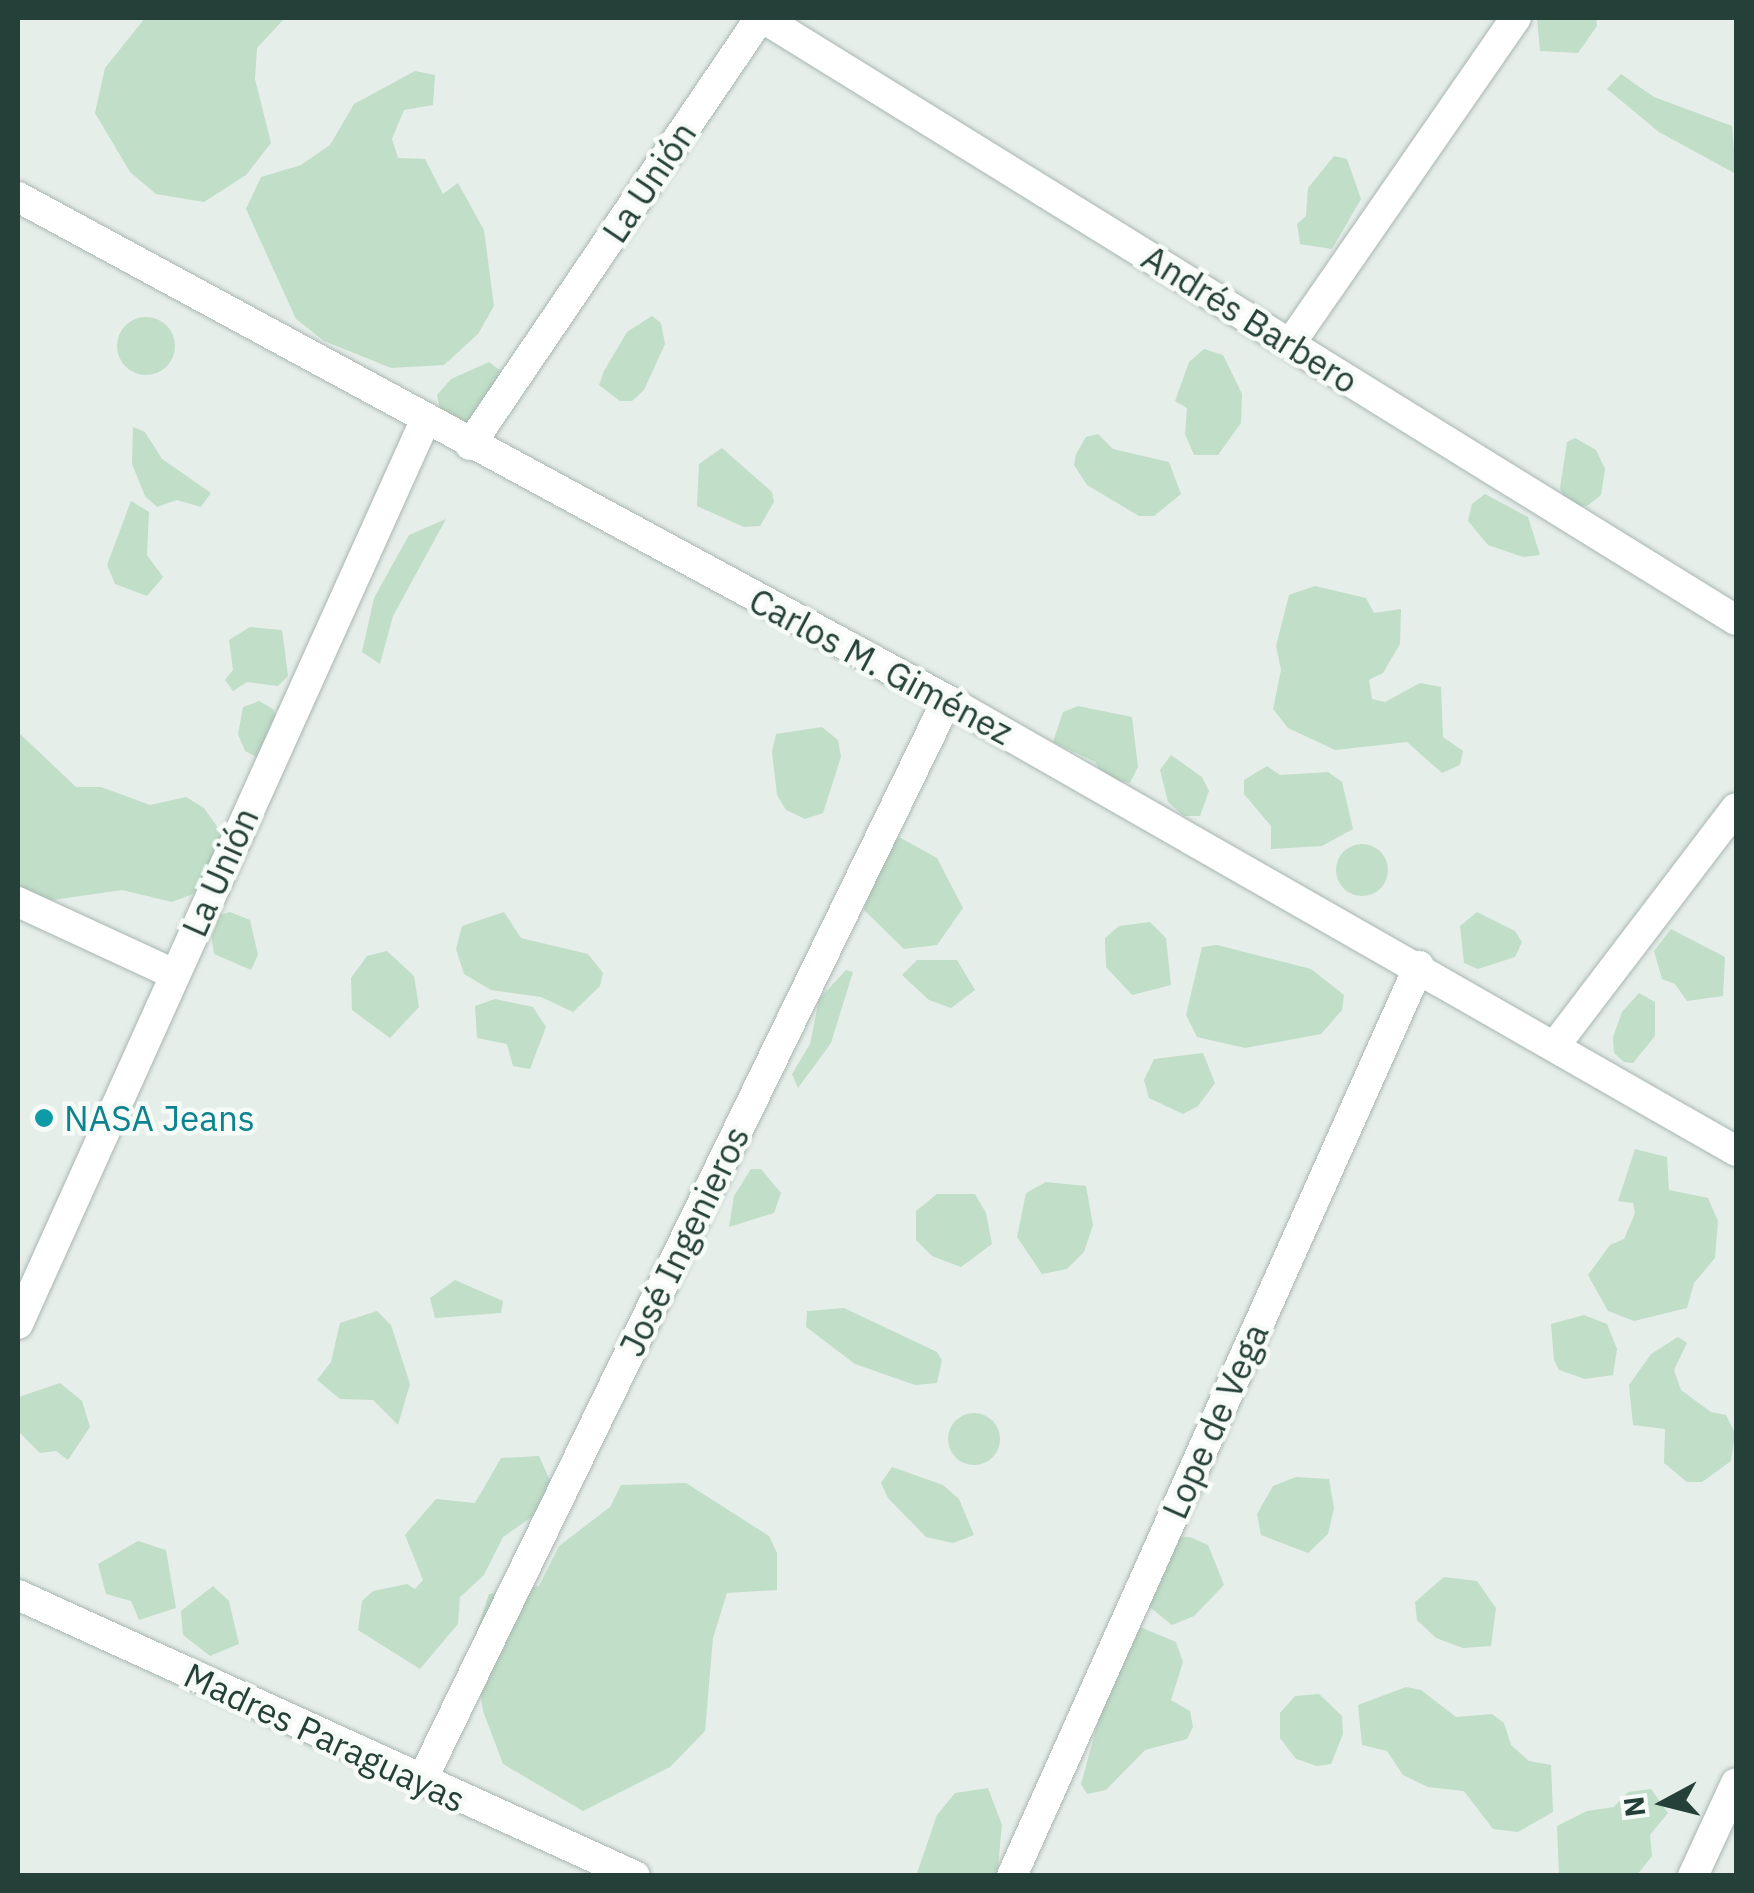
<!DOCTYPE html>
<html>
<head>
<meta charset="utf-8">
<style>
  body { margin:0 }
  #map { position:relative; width:1754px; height:1893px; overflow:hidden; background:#e6eeea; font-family:"IBM Plex Sans",sans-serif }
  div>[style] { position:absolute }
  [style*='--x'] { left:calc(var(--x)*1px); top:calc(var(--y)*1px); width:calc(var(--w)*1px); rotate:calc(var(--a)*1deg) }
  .green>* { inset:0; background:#c0dec8 }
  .round { border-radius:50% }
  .roads { filter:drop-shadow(0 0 2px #a8b6b1) drop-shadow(0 0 2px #a8b6b1) }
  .minor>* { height:30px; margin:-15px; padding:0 15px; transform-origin:15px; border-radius:15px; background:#fff }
  .dots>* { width:28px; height:28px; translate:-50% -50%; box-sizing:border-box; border:5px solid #f7fbf8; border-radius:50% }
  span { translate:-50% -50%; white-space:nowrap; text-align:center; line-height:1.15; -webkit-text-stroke:9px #f7fbf8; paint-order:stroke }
  .street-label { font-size:35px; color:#254038 }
  .culture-label { font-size:35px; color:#0d838f }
  .left { translate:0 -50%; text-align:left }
  .frame { position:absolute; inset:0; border:20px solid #254038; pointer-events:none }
  .north { position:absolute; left:1614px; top:1753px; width:100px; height:100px; -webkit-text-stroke:8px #f7fbf8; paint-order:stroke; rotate:263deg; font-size:28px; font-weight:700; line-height:40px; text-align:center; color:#254038 }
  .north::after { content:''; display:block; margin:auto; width:35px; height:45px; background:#254038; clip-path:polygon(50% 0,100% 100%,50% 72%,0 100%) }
</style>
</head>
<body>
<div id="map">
  <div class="green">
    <div style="clip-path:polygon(145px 18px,285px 18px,257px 48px,255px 79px,271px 143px,246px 175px,204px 202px,156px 194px,130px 172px,95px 113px,105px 68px)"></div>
    <div style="clip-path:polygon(1537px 18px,1596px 18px,1597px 26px,1578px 53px,1540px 51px)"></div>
    <div style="clip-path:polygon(415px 71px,435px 75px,433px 105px,404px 110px,392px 139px,398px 158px,425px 159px,443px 194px,458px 183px,484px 230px,494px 306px,478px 334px,444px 365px,391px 368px,324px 341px,296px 319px,246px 209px,261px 177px,301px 165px,330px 145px,354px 104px)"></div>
    <div style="clip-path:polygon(1621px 74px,1654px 97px,1732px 126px,1736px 174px,1659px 132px,1607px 89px)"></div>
    <div style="clip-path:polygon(1334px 156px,1347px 159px,1361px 199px,1332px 249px,1300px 244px,1297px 224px,1306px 216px,1308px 188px)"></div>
    <div style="clip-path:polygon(652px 316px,661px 323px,665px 344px,644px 390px,632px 401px,620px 401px,599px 385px,604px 371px,627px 332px)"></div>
    <div class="round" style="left:117px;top:317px;width:58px;height:58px"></div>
    <div style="clip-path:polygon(1204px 349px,1223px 355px,1242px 394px,1241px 423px,1218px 455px,1194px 455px,1185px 434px,1187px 408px,1175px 401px,1189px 362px)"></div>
    <div style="clip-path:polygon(489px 362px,505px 374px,474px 433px,440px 409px,437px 395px,451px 379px)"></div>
    <div style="clip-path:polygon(133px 427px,145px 432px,162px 459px,211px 493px,201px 507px,177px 500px,157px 507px,145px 496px,132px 464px)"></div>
    <div style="clip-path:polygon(1098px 434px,1113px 449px,1169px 462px,1181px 494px,1154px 516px,1139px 516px,1087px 485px,1074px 465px,1076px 454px,1086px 437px)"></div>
    <div style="clip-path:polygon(1575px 438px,1596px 450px,1605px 469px,1601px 495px,1587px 506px,1567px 506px,1560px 488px,1567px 442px)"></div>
    <div style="clip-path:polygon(722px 448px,772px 492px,774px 502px,760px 526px,744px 527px,697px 506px,699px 464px)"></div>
    <div style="clip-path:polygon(1485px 494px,1528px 517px,1540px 555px,1523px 557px,1488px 545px,1468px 521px,1472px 504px)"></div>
    <div style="clip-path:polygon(131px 501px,149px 512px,147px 555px,163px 577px,147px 596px,115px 584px,107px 565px)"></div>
    <div style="clip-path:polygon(446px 519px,393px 616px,380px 664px,362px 652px,374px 598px,409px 535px)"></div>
    <div style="clip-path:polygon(1315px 586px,1366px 598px,1374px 613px,1401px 609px,1400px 644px,1383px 673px,1369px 680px,1372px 699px,1385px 702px,1420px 683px,1441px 687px,1443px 737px,1463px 751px,1460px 765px,1442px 773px,1407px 742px,1335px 750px,1288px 728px,1273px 709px,1281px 670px,1276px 646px,1289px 595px)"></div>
    <div style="clip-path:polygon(250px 627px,282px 630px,288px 676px,278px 686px,247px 682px,233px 691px,225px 680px,233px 670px,229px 640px)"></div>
    <div style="clip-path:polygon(259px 701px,273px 709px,286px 745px,270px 764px,245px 751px,238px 734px,243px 707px)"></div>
    <div style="clip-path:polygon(1078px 706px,1132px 717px,1138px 767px,1130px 783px,1104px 778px,1095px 762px,1053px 742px,1063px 712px)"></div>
    <div style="clip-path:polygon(822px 727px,838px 740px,841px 757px,823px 813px,805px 819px,786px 810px,777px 795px,772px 752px,776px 734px)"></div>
    <div style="clip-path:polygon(18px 732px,76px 787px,101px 787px,150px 805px,186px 797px,204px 808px,225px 838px,215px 868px,193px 894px,172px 902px,122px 890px,53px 900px,18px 895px)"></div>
    <div style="clip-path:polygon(1171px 755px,1202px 777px,1209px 791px,1200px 816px,1184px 816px,1168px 802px,1160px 770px)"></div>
    <div style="clip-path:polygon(1267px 766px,1280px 775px,1328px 772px,1342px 782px,1353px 829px,1322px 846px,1271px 849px,1271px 826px,1244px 794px,1244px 780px)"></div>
    <div style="clip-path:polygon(899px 837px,937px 858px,963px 908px,937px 945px,904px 949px,864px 910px,878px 863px)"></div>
    <div class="round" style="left:1336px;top:844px;width:52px;height:52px"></div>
    <div style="clip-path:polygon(230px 912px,250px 920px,258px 955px,251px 970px,214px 954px,210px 927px,214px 917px)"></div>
    <div style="clip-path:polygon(504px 912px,521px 938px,588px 954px,603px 973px,600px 986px,573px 1012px,541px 997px,491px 990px,464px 974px,456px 949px,462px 926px)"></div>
    <div style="clip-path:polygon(1477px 912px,1515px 931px,1522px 942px,1515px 957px,1478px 969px,1464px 963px,1460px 926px)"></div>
    <div style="clip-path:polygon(1150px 922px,1166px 938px,1171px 985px,1132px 995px,1106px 967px,1105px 938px,1119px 926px)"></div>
    <div style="clip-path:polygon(1671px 929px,1725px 957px,1723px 996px,1687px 1001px,1675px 984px,1662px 979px,1654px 951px)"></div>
    <div style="clip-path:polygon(1217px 945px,1311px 969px,1344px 995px,1342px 1010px,1321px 1034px,1245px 1048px,1197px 1037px,1186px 1015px,1202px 947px)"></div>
    <div style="clip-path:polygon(387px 951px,414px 976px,419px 1007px,390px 1038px,352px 1010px,351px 978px,367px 956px)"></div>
    <div style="clip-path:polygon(917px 960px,957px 960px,975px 990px,951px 1008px,929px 1000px,902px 975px)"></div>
    <div style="clip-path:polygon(846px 970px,853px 972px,831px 1043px,798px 1088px,792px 1074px,810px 1044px,819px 999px)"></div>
    <div style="clip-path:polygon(1639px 993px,1655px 1002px,1655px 1036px,1633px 1063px,1624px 1062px,1614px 1053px,1613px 1037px,1622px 1012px)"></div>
    <div style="clip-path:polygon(495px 999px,533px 1007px,546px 1027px,530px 1069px,513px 1066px,507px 1044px,477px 1038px,475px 1006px)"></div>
    <div style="clip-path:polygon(1203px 1053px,1215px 1083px,1198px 1106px,1183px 1114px,1149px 1098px,1144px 1080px,1154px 1059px)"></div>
    <div style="clip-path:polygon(1635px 1149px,1667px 1157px,1669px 1190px,1708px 1198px,1718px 1221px,1715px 1258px,1694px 1283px,1687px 1308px,1634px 1321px,1608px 1311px,1588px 1275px,1610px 1245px,1624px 1239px,1635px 1213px,1633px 1203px,1618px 1201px)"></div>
    <div style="clip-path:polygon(751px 1169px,761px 1169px,781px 1193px,774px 1213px,729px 1227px,734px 1196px)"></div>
    <div style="clip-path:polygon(1046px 1182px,1086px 1186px,1093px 1225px,1084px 1252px,1067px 1269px,1042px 1274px,1017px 1237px,1026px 1193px)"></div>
    <div style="clip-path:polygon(937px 1194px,975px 1194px,986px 1213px,992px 1244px,961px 1267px,932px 1256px,916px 1240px,916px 1211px)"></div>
    <div style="clip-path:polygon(455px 1280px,503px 1301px,501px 1313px,435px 1318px,430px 1298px)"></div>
    <div style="clip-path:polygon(844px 1308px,937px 1352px,942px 1360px,937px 1383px,915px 1385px,855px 1364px,806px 1327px,807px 1311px)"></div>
    <div style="clip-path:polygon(377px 1311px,391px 1325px,410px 1384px,398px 1425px,373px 1400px,340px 1399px,317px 1380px,331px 1362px,340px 1323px)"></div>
    <div style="clip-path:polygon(1584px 1315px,1607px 1324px,1617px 1349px,1613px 1375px,1585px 1379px,1559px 1370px,1554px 1360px,1551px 1324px)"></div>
    <div style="clip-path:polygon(1678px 1337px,1687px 1343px,1674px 1370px,1681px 1390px,1711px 1412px,1726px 1415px,1735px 1433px,1731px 1461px,1702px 1482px,1687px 1482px,1664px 1463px,1665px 1429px,1633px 1425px,1629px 1385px,1651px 1354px)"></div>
    <div style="clip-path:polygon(60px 1383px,82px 1401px,90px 1427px,68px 1460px,56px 1451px,40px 1453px,18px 1431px,19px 1397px)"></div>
    <div class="round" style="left:948px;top:1413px;width:52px;height:52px"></div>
    <div style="clip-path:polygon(539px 1456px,552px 1485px,549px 1505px,503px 1537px,484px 1575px,460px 1597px,458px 1624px,420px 1669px,358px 1630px,362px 1601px,373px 1591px,407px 1584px,415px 1589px,423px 1580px,405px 1535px,436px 1499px,475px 1503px,501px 1458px)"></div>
    <div style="clip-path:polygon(892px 1467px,943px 1485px,959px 1499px,974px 1535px,953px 1543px,926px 1537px,888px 1498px,881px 1483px)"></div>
    <div style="clip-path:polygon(1296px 1477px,1329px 1479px,1334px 1508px,1328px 1534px,1308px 1553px,1261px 1535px,1257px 1514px,1273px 1486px)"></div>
    <div style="clip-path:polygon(686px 1483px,769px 1536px,777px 1553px,777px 1590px,727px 1593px,713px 1638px,705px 1731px,670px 1767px,583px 1811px,503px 1764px,483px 1711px,473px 1642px,489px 1594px,539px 1586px,559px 1546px,610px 1507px,621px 1485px)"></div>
    <div style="clip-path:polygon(1155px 1537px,1190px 1537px,1208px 1545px,1224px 1585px,1194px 1616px,1172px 1625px,1146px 1604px)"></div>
    <div style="clip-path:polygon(138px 1541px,166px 1550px,176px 1608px,139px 1620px,131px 1601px,106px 1594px,98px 1564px)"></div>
    <div style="clip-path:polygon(1444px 1577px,1477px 1581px,1496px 1608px,1491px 1646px,1463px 1648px,1436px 1638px,1417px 1620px,1415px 1602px)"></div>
    <div style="clip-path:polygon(213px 1586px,229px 1601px,239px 1644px,210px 1656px,183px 1635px,181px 1611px)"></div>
    <div style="clip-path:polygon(1140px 1627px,1176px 1642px,1183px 1662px,1171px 1700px,1190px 1711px,1193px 1727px,1187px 1739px,1145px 1750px,1106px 1790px,1087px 1794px,1081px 1784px,1105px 1697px)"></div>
    <div style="clip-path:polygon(1406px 1687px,1421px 1690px,1456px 1717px,1492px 1714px,1504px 1723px,1511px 1745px,1529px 1761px,1551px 1765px,1553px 1812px,1518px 1832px,1493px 1829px,1464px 1791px,1428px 1787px,1403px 1775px,1387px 1751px,1362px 1745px,1358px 1705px)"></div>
    <div style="clip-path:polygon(1319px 1694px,1342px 1716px,1343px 1734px,1331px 1764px,1317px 1766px,1296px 1759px,1280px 1738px,1280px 1713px,1295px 1696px)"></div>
    <div style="clip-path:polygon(988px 1788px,1002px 1825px,997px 1875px,916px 1876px,937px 1815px,955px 1793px)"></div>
    <div style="clip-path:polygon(1651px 1789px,1668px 1813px,1650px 1835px,1652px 1856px,1637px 1875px,1559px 1875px,1557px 1826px,1587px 1811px,1614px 1807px,1628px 1792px)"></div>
  </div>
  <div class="roads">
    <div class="minor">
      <div style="--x:763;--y:18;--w:1144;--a:31.75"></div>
      <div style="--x:18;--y:197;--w:1056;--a:28.43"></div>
      <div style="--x:947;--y:700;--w:909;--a:29.75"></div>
      <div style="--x:1290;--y:344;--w:397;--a:-55.3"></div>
      <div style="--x:470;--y:445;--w:516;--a:-55.82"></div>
      <div style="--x:18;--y:902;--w:172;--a:24.8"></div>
      <div style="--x:1557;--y:1043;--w:295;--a:-52.7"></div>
      <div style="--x:18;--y:1324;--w:990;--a:-65.74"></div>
      <div style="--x:18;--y:1595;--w:678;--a:24.49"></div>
      <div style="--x:421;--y:1782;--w:1203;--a:-64.07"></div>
      <div style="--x:1012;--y:1876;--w:997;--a:-65.9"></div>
      <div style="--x:1693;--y:1876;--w:102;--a:-65.2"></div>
    </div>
  </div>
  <div class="dots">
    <div style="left:44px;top:1118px;background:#0f9aa8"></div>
  </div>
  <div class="street-label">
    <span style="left:649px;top:182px;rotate:-56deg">La Unión</span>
    <span style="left:1250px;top:319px;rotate:32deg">Andrés Barbero</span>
    <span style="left:881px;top:666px;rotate:28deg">Carlos M. Giménez</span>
    <span style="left:220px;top:872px;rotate:-66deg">La Unión</span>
    <span style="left:684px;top:1241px;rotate:-64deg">José Ingenieros</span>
    <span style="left:1215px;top:1421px;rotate:-66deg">Lope de Vega</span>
    <span style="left:325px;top:1737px;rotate:25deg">Madres Paraguayas</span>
  </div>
  <div class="culture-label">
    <span class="left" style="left:64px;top:1118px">NASA Jeans</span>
  </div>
  <div class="frame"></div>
  <div class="north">N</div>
</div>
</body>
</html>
